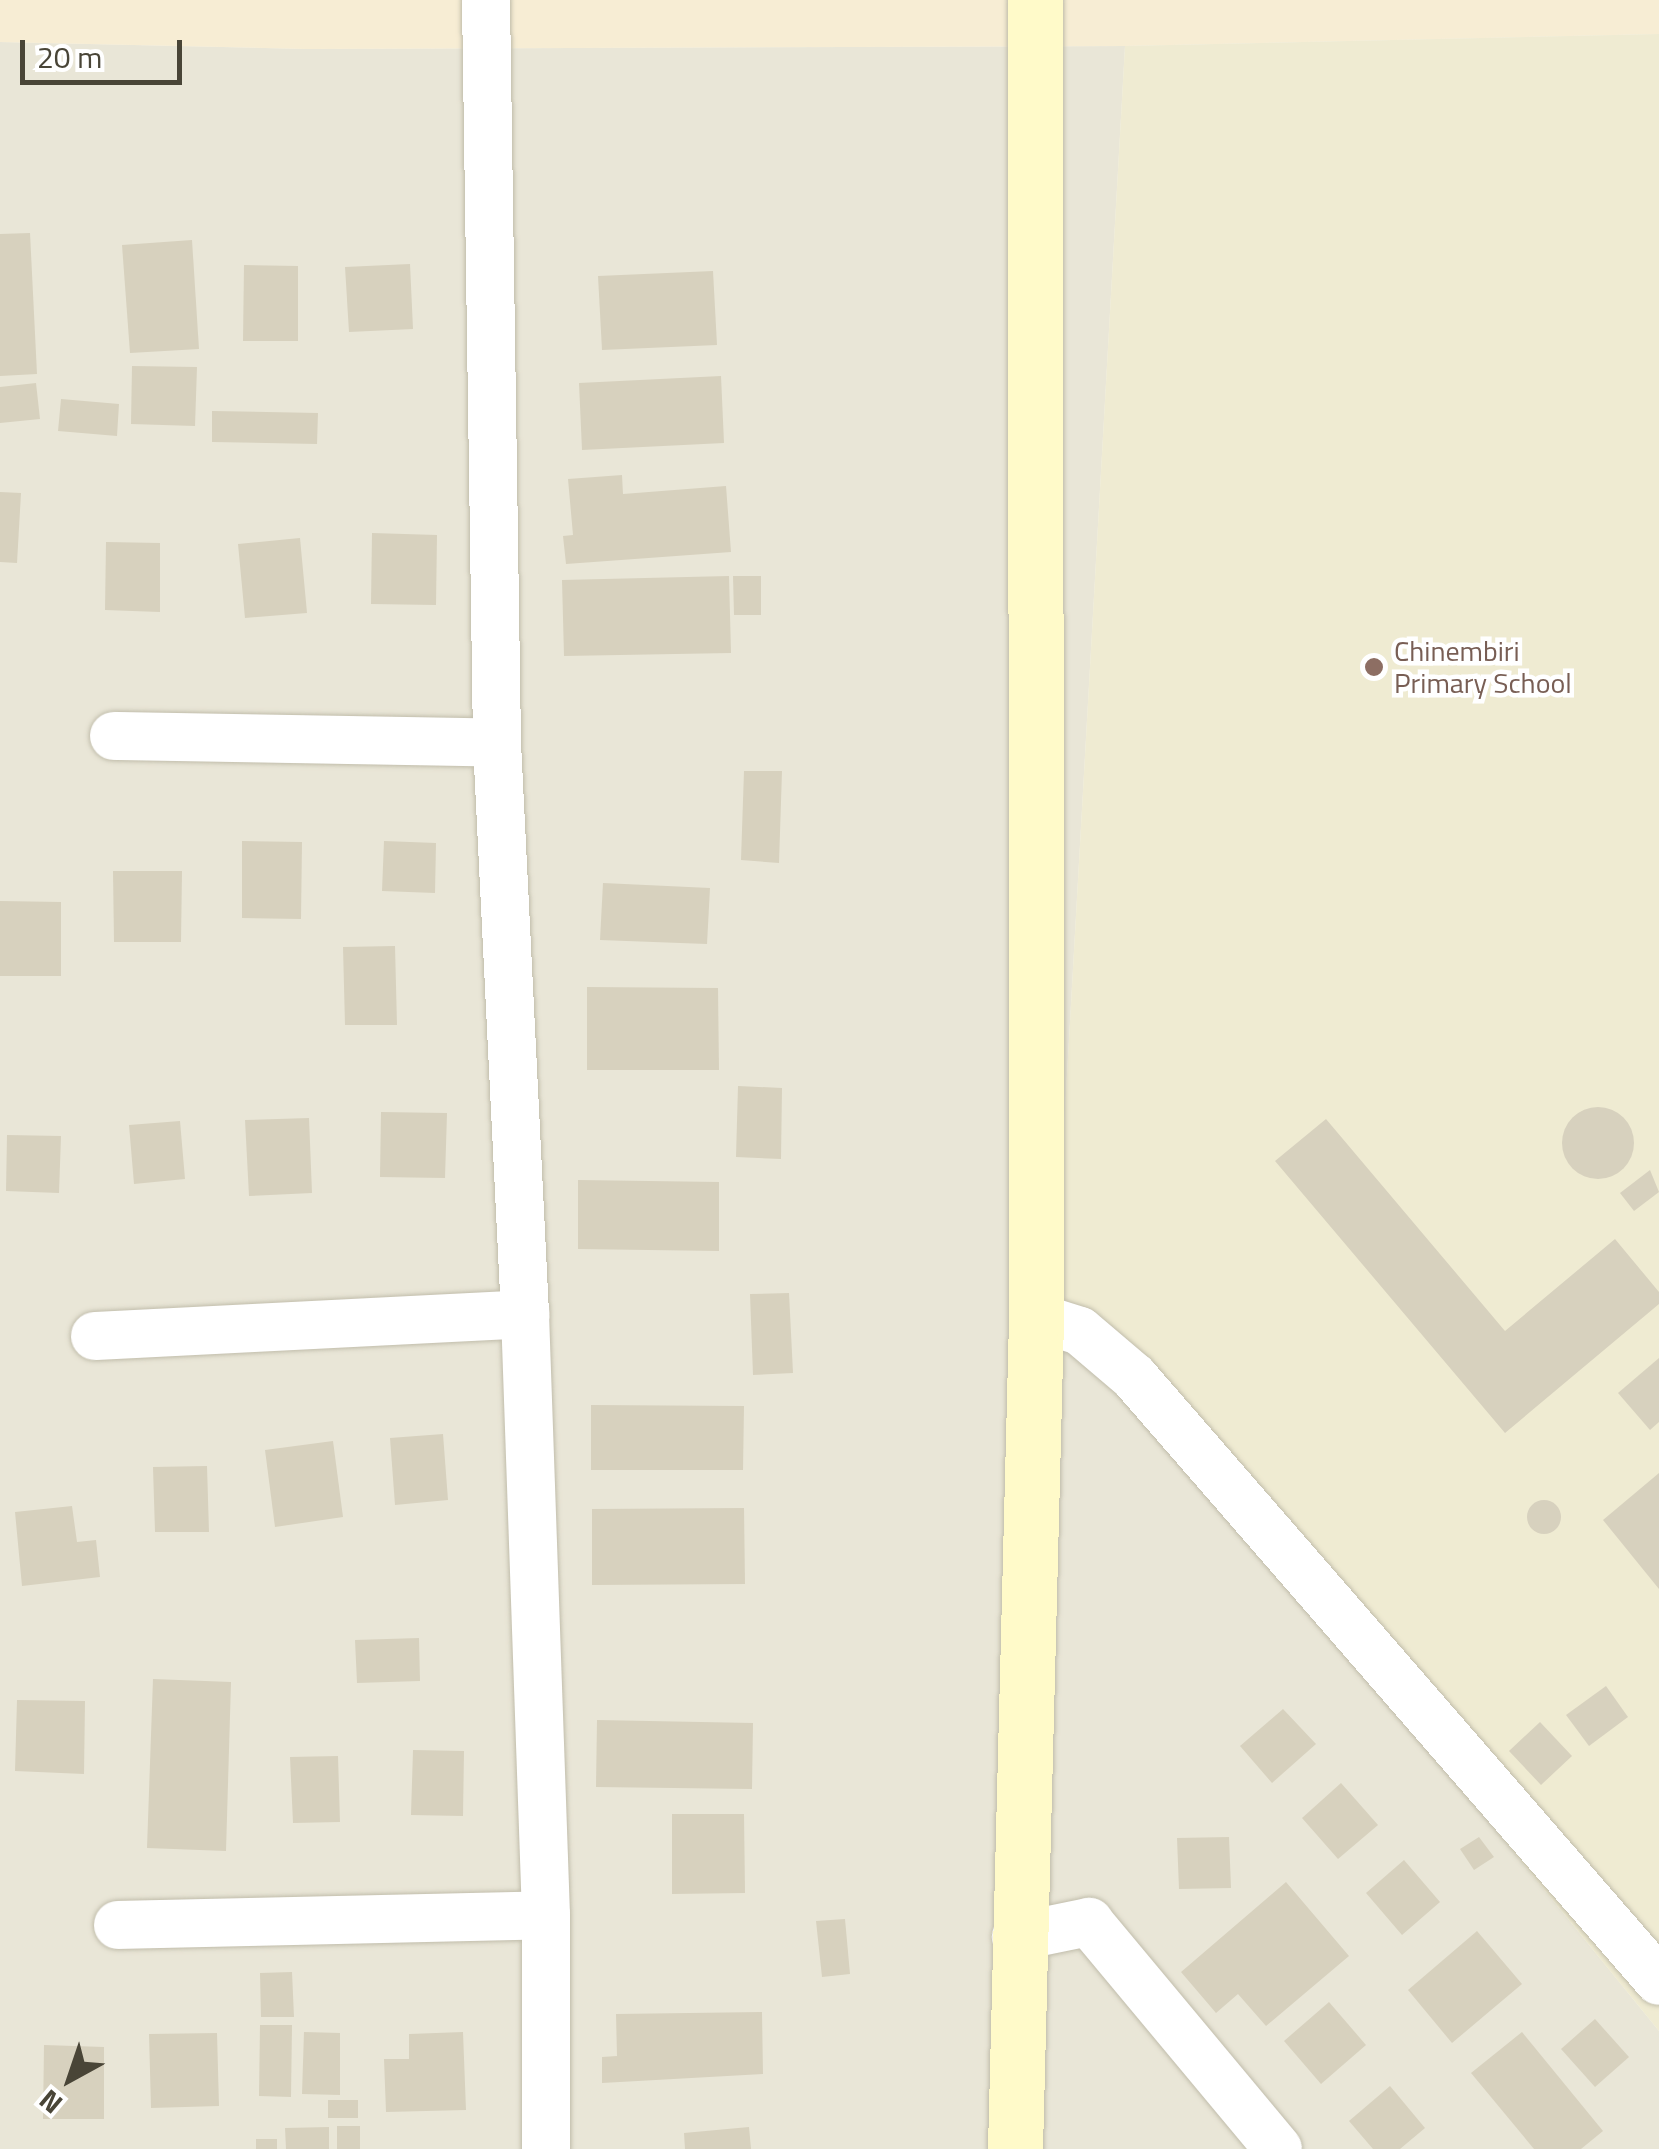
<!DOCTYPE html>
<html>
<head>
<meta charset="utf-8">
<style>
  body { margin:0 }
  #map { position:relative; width:1659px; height:2149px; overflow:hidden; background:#f5f3e9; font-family:"Titillium Web",sans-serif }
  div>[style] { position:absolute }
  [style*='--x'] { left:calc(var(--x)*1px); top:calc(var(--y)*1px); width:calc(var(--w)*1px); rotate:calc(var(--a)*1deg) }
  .residential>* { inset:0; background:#e9e6d7 }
  .commercial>* { inset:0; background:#f7edd4 }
  .education>* { inset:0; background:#efebd2 }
  .building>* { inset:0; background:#d7d1be }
  .round { border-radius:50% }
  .roads { filter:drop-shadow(0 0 2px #c1bdab) drop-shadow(0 0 2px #c1bdab) }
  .street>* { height:48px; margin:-24px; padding:0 24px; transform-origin:24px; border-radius:24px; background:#fff }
  .secondary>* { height:55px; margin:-27.5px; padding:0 27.5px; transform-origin:27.5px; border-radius:27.5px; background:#fffac9 }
  .dots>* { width:28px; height:28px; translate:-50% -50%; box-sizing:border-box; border:5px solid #fff; border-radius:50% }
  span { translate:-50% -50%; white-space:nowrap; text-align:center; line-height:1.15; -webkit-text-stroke:9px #fff; paint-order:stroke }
  .education-label { font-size:28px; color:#785e54 }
  .left { translate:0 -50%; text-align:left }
  .north { position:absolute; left:20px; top:2029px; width:100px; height:100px; -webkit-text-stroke:8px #fff; paint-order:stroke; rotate:220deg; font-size:28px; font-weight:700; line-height:40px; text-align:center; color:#494537 }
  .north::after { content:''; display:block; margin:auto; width:35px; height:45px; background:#494537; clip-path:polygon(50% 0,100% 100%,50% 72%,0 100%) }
  .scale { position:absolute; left:20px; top:40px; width:162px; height:45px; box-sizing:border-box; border:5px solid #494537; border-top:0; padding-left:12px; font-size:30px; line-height:35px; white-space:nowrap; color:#494537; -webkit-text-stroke:8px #fff; paint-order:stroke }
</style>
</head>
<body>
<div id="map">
  <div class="residential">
    <div style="clip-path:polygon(0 42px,306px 49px,1125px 46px,1055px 1288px,1659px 2031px,1659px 2149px,0 2149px)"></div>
  </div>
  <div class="commercial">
    <div style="clip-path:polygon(0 0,1659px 0,1659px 34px,1125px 46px,306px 49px,0 42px)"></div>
  </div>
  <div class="education">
    <div style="clip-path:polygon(1659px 34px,1659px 2031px,1055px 1288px,1125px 46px)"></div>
  </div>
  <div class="building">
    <div style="clip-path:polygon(30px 233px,37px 374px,0 376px,0 234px)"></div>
    <div style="clip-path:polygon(192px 240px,199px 349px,130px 353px,122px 245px)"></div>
    <div style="clip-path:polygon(410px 264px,413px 329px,349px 332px,345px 267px)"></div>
    <div style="clip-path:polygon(244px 265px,298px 266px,298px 341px,243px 341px)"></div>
    <div style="clip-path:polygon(713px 271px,717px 345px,602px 350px,598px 276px)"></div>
    <div style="clip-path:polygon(132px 366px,197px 367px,195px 426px,131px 424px)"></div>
    <div style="clip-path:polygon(721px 376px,724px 443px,582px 450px,579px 383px)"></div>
    <div style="clip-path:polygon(36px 383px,40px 419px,0 423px,0 387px)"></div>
    <div style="clip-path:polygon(61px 399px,119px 404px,117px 436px,58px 431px)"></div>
    <div style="clip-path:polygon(212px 411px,318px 413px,317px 444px,212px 442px)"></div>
    <div style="clip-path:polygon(622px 475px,623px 494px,726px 486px,731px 552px,566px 564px,563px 536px,573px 535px,568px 479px)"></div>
    <div style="clip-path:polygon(0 492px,21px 493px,17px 563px,0 562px)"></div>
    <div style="clip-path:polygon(372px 533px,437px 535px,436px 605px,371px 604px)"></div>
    <div style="clip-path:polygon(300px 538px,307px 613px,245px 618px,238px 544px)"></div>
    <div style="clip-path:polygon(106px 542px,160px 543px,160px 612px,105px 610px)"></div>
    <div style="clip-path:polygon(729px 576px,731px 653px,564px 656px,562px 580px)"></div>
    <div style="clip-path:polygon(733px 576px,761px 576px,761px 615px,734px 615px)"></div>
    <div style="clip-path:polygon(744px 771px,782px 771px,779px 863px,741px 860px)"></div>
    <div style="clip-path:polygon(242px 841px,302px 842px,301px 919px,242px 918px)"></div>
    <div style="clip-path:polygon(384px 841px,436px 843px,435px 893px,382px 891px)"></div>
    <div style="clip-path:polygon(113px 871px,182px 871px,181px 942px,114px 942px)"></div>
    <div style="clip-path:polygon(603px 883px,710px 888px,707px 944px,600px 940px)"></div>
    <div style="clip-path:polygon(0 901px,61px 902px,61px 976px,0 976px)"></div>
    <div style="clip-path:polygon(395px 946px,397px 1025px,345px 1025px,343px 947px)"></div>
    <div style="clip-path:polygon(587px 987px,718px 988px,719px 1070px,587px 1070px)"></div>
    <div style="clip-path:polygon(738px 1086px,782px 1088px,781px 1159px,736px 1157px)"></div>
    <div class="round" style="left:1562px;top:1107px;width:72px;height:72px"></div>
    <div style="clip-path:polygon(381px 1112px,447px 1113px,445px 1178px,380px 1177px)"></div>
    <div style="clip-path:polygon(309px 1118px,312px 1193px,249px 1196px,245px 1120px)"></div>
    <div style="clip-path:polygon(1326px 1119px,1505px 1331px,1615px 1239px,1659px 1292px,1659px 1304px,1505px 1433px,1275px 1161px)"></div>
    <div style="clip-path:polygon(180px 1121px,185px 1179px,134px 1184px,129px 1125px)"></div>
    <div style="clip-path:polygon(7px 1135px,61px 1136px,59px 1193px,6px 1191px)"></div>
    <div style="clip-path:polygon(1650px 1170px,1659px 1192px,1634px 1211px,1620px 1193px)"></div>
    <div style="clip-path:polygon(578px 1180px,719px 1182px,719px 1251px,578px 1249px)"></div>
    <div style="clip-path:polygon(789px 1293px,793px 1373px,753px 1375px,750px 1294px)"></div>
    <div style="clip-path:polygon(1659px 1358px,1659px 1422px,1650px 1430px,1618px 1393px)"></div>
    <div style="clip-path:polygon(591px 1405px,744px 1406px,743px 1470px,591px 1470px)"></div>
    <div style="clip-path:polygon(443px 1434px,448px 1500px,395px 1505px,390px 1438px)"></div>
    <div style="clip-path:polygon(333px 1441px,343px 1517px,275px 1527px,265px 1450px)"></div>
    <div style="clip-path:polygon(207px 1466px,209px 1532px,155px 1532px,153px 1467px)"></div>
    <div style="clip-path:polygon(1659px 1473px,1659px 1589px,1603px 1520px)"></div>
    <div class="round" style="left:1527px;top:1500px;width:34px;height:34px"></div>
    <div style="clip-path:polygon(72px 1506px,77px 1542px,96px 1540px,100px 1577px,22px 1586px,15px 1512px)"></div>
    <div style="clip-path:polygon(744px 1508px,745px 1584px,592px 1585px,592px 1509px)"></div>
    <div style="clip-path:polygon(419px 1638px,420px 1681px,357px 1683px,355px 1640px)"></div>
    <div style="clip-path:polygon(153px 1679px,231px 1682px,226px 1851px,147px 1848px)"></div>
    <div style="clip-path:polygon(1606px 1686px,1628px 1717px,1589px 1746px,1566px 1715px)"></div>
    <div style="clip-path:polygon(17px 1700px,85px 1701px,84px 1774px,15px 1771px)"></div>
    <div style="clip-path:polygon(1283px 1709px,1316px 1744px,1272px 1783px,1240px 1746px)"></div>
    <div style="clip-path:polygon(597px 1720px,753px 1723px,752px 1789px,596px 1787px)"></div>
    <div style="clip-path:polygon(1540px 1722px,1572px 1756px,1541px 1785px,1509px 1751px)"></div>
    <div style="clip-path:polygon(413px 1750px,464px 1751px,463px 1816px,411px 1815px)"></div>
    <div style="clip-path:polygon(338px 1756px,340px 1822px,293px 1823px,290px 1757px)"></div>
    <div style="clip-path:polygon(1341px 1783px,1378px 1825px,1338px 1859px,1302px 1818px)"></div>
    <div style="clip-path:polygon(672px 1814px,744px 1814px,745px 1893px,672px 1894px)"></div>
    <div style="clip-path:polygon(1229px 1837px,1231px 1888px,1179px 1889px,1177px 1838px)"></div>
    <div style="clip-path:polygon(1479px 1837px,1494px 1857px,1474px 1870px,1460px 1849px)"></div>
    <div style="clip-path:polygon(1404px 1860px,1440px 1902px,1402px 1935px,1366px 1893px)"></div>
    <div style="clip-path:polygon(1286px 1882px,1349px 1956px,1266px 2026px,1238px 1994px,1216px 2013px,1181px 1972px)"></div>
    <div style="clip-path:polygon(845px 1919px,850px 1974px,822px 1977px,816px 1921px)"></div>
    <div style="clip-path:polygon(1477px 1931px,1522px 1984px,1452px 2043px,1408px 1990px)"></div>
    <div style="clip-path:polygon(292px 1972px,294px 2017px,261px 2017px,260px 1973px)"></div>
    <div style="clip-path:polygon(1329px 2002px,1366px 2045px,1321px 2084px,1284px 2041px)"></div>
    <div style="clip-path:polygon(762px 2012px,763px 2074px,602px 2083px,602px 2057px,617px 2056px,616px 2014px)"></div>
    <div style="clip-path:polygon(1595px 2019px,1629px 2057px,1595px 2087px,1561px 2049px)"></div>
    <div style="clip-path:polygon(260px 2025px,292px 2025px,291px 2097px,259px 2096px)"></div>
    <div style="clip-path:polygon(304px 2032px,340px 2033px,340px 2095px,302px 2094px)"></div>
    <div style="clip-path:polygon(463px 2032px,466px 2110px,386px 2112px,384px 2059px,409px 2059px,409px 2034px)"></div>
    <div style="clip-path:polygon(1522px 2032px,1603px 2131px,1581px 2149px,1534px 2149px,1471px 2073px)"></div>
    <div style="clip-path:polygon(217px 2033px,219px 2106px,151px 2108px,149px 2034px)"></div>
    <div style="clip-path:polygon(44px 2045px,104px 2047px,104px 2119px,43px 2119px)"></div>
    <div style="clip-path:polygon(1390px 2086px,1425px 2128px,1400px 2149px,1373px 2149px,1349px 2121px)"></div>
    <div style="clip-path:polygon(328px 2100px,358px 2100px,358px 2118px,328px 2118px)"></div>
    <div style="clip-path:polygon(337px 2126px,360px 2126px,360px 2149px,337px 2149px)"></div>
    <div style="clip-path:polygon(329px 2127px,329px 2149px,286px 2149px,285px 2128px)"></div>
    <div style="clip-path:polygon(749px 2127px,751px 2149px,685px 2149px,684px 2133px)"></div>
    <div style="clip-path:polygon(256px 2139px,277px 2139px,277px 2149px,256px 2149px)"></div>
  </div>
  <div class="roads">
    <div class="street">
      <div style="--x:486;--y:0;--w:743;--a:89.15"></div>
      <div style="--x:497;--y:743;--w:572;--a:87.19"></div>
      <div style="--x:525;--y:1314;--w:601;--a:88"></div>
      <div style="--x:546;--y:1915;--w:234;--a:90"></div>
      <div style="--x:114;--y:736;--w:383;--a:1"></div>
      <div style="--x:1036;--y:1317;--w:46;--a:17.7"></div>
      <div style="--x:1080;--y:1331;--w:71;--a:40.4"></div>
      <div style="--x:1134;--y:1377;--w:800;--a:49"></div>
      <div style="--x:95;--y:1336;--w:431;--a:-2.9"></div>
      <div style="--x:118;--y:1925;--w:428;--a:-1.3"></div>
      <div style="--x:1016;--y:1937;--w:75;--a:-11.6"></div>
      <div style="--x:1089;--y:1922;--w:295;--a:50.2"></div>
    </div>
    <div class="secondary">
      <div style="--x:1015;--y:2149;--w:832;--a:-88.55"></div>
      <div style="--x:1036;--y:1317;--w:1317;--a:-90.04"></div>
    </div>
  </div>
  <div class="dots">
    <div style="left:1374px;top:667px;background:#8d6e63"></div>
  </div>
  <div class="education-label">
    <span class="left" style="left:1394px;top:667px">Chinembiri<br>Primary School</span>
  </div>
  <div class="north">N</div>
  <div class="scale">20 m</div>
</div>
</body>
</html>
